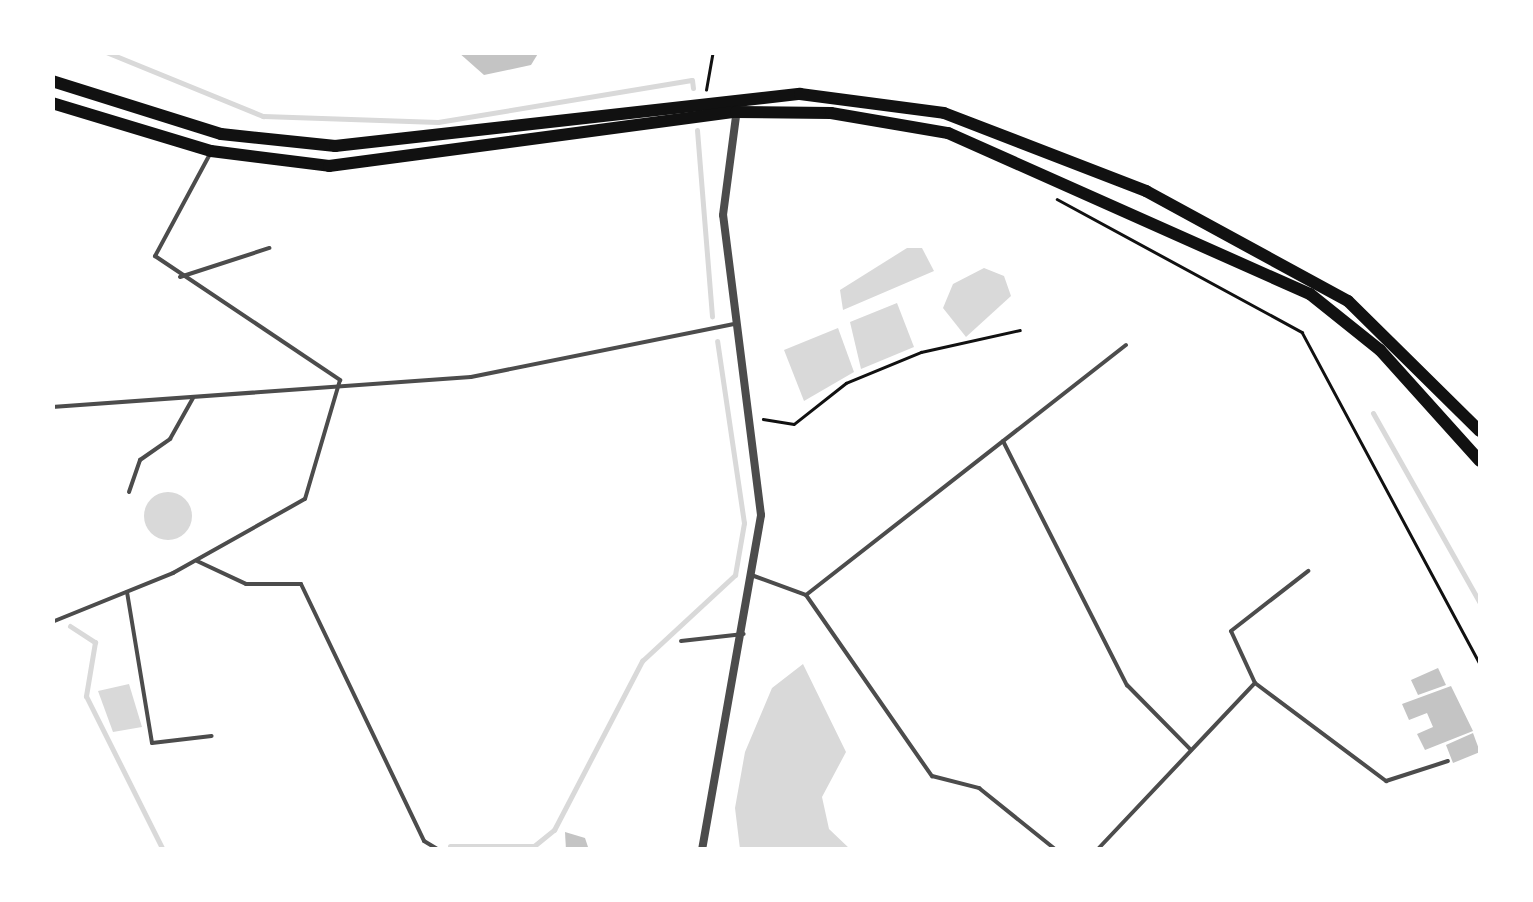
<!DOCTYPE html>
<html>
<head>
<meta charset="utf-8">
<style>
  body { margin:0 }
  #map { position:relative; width:1533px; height:902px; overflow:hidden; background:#fff; font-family:"IBM Plex Sans",sans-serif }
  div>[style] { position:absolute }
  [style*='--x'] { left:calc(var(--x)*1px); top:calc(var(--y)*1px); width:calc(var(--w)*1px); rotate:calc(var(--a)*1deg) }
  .water>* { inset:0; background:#d9d9d9 }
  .round { border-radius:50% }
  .stream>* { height:5px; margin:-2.5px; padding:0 2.5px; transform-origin:2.5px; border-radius:2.5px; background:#d9d9d9 }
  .building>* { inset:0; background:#c4c4c4 }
  .path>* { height:2.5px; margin:-1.25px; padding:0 1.25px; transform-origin:1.25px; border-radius:1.25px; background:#111 }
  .service>* { height:4px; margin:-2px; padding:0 2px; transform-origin:2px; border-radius:2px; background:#4c4c4c }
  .minor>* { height:8px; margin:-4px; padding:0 4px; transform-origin:4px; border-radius:4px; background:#4c4c4c }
  .primary>* { height:12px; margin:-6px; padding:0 6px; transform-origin:6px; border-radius:6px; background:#111 }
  span { translate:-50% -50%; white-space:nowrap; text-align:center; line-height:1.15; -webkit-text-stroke:10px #fff; paint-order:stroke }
  .frame { position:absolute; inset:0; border:55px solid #fff; pointer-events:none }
</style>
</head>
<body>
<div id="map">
  <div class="water">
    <div style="clip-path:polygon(907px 248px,922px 248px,934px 271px,843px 310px,840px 290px)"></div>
    <div style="clip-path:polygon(984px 268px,1004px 276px,1011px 296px,966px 337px,943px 308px,953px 284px)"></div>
    <div style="clip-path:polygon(897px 303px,914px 347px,861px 369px,850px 322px)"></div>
    <div style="clip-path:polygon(838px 328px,854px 372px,804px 401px,784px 350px)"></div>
    <div class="round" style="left:144px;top:492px;width:48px;height:48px"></div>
    <div style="clip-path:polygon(803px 664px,846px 752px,822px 797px,829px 829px,850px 849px,740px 849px,735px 808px,745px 752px,772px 688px)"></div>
    <div style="clip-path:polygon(129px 684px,142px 727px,113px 732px,98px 691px)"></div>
  </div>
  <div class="stream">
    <div style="--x:106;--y:52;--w:170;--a:22.2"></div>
    <div style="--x:263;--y:116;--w:175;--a:2"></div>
    <div style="--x:438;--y:122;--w:257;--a:-9.4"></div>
    <div style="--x:692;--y:80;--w:8;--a:83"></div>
    <div style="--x:697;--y:130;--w:187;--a:85.4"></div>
    <div style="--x:1373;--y:413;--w:218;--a:60.6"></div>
    <div style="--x:70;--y:626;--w:30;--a:33"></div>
    <div style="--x:95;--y:642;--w:55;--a:99.5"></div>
    <div style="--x:86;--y:696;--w:172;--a:63.4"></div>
    <div style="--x:450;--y:846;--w:84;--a:0"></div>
    <div style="--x:534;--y:846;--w:26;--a:-39"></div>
    <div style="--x:554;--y:830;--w:191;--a:-62.5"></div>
    <div style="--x:642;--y:661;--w:127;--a:-42.8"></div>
    <div style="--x:735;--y:575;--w:53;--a:-80.2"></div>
    <div style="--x:744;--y:523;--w:184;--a:-98.4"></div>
  </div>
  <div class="building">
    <div style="clip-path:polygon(458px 52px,539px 52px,531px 65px,484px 75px)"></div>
    <div style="clip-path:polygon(1438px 668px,1446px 685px,1418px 695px,1411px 680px)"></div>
    <div style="clip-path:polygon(1451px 686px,1473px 731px,1425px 750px,1417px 734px,1433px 727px,1427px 713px,1409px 720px,1402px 704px)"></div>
    <div style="clip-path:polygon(1473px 733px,1480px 752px,1453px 763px,1446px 745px)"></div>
    <div style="clip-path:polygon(565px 832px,585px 838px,589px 850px,566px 850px)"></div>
  </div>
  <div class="path">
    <div style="--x:706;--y:90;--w:39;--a:-80"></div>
    <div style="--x:1057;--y:199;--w:279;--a:28.5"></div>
    <div style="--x:1302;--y:332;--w:377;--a:61.8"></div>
    <div style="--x:763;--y:419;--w:31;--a:9"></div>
    <div style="--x:794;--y:424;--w:66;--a:-38.3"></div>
    <div style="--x:846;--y:383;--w:81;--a:-22.5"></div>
    <div style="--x:921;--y:352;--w:101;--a:-12.5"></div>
  </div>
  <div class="service">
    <div style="--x:210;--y:154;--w:116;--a:118.3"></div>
    <div style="--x:155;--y:256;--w:223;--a:33.8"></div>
    <div style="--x:180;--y:277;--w:94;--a:-18"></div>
    <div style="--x:52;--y:407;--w:420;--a:-4.1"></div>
    <div style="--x:471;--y:377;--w:267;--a:-11.4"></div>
    <div style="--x:1003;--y:441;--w:274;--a:63.1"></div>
    <div style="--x:1127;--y:685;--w:91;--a:45.4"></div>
    <div style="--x:129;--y:492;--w:34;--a:-71"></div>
    <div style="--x:140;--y:460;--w:37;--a:-35"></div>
    <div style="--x:170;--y:439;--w:47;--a:-60.7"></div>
    <div style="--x:197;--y:561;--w:54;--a:25.1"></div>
    <div style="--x:246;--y:584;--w:55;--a:0"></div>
    <div style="--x:301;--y:584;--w:285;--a:64.4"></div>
    <div style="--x:424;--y:841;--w:17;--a:31"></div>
    <div style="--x:754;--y:576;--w:55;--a:20.1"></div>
    <div style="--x:806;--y:595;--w:221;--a:55.2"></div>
    <div style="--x:932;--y:776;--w:49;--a:14.3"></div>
    <div style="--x:979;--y:788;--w:99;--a:38.8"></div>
    <div style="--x:127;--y:592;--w:153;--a:80.6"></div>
    <div style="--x:152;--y:743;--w:60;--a:-6.7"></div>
    <div style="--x:806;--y:595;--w:406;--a:-38"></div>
    <div style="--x:52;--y:622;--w:131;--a:-22"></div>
    <div style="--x:173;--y:573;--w:151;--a:-29.3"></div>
    <div style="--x:305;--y:499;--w:124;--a:-73.6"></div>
    <div style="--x:681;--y:641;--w:63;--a:-6.3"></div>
    <div style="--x:1255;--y:683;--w:57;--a:-114.8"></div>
    <div style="--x:1231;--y:631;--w:98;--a:-37.9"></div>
    <div style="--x:1097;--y:850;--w:230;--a:-46.6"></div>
    <div style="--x:1255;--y:683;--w:164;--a:36.8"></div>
    <div style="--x:1386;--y:781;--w:65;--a:-17.9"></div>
  </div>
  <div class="minor">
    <div style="--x:702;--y:850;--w:340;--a:-80"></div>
    <div style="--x:761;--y:515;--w:302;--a:-97.2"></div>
    <div style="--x:723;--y:215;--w:107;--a:-82.5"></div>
  </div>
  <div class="primary">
    <div style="--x:52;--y:81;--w:177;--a:17.4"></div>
    <div style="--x:221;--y:134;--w:115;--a:6"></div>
    <div style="--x:335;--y:146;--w:468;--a:-6.4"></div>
    <div style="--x:800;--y:94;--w:145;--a:7.5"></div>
    <div style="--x:944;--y:113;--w:217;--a:21.1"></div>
    <div style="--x:1146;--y:191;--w:230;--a:28.6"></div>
    <div style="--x:1348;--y:301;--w:185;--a:44.6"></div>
    <div style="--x:52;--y:103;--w:166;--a:16.8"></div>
    <div style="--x:211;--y:151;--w:119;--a:7.2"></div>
    <div style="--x:329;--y:166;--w:411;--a:-7.6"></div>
    <div style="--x:736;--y:112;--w:95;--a:0.6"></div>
    <div style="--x:831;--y:113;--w:119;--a:9.7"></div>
    <div style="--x:948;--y:133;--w:396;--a:24"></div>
    <div style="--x:1310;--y:294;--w:90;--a:38.7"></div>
    <div style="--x:1380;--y:350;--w:149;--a:48"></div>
  </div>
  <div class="frame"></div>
</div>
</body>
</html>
